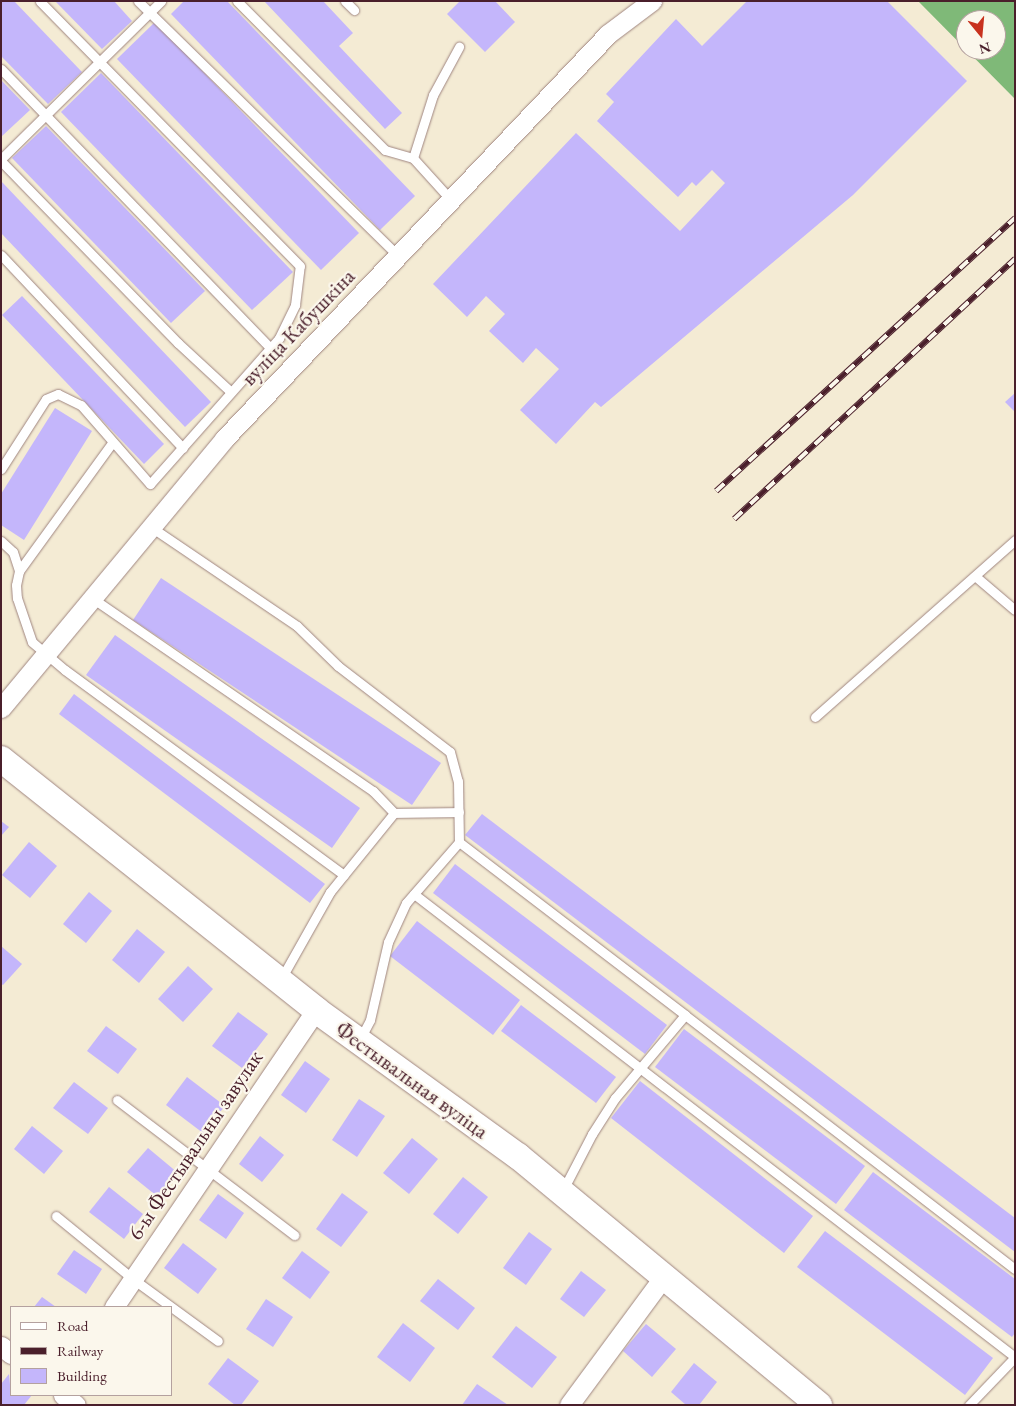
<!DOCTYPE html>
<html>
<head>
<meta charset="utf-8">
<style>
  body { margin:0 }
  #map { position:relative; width:1016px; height:1406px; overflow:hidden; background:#f4ebd4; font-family:"EB Garamond",serif }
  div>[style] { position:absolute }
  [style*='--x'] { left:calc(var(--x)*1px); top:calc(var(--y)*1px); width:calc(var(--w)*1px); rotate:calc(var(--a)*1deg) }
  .forest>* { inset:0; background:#7fb978 }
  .building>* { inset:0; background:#c4b6fb }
  .roads { filter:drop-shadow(0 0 1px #9f8580) drop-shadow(0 0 1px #9f8580) }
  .lane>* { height:9px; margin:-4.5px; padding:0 4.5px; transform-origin:4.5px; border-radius:4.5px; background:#fff }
  .street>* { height:19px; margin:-9.5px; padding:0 9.5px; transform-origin:9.5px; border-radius:9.5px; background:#fff }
  .secondary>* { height:26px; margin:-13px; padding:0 13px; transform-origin:13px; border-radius:13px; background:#fff }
  .rail>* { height:5.5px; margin-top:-2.75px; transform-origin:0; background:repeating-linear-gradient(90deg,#fbf7ec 0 11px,#4a1f2b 0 22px); box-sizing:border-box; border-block:1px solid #4a1f2b }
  span { translate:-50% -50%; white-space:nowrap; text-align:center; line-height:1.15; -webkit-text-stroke:4.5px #fbf7ec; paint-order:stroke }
  .street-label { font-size:22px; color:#4a1f2b }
  .frame { position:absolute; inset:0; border:2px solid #4a1f2b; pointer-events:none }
  .legend { position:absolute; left:10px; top:1306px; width:162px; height:90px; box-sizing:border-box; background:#fbf7ec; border:1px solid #b4a19f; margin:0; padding:6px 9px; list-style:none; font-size:15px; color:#4a1f2b }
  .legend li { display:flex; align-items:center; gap:10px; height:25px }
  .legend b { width:25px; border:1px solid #b4a19f }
  .north { position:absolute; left:956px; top:10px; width:50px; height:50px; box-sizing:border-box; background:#fbf7ec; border:1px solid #b4a19f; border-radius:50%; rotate:163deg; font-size:14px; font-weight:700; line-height:20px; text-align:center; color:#4a1f2b }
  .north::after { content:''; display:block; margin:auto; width:18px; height:22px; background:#c8321e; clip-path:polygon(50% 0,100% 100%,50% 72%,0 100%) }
</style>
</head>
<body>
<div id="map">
  <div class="forest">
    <div style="clip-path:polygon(evenodd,918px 1px,1015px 1px,1015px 99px,918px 1px,966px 20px,996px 20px,996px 50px,966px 50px,966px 20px)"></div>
  </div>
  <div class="building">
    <div style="clip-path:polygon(1px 1px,14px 1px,82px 72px,48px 104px,1px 56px)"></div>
    <div style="clip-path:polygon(55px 1px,114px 1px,132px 21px,102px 49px)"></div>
    <div style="clip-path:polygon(184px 1px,227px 1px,415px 196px,380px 230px,171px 14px)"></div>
    <div style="clip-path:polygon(264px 1px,323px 1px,353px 33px,339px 46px,402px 113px,385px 129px)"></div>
    <div style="clip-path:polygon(460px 1px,495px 1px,515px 22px,485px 52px,447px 14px)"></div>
    <div style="clip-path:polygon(747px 1px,887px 1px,967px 81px,853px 195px,601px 407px,595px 402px,556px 444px,520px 410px,559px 369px,536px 348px,523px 363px,489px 331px,505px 314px,486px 296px,467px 317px,433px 284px,576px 133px,680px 231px,725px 183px,712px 170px,696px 186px,692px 182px,678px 197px,597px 121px,614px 102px,606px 94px,676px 19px,702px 46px)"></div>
    <div style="clip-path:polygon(155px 22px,359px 233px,321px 270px,117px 59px)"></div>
    <div style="clip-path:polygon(101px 73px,293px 272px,252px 310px,61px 112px)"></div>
    <div style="clip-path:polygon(1px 80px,30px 110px,1px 137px)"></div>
    <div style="clip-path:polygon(46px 126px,205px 291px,171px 323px,12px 158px)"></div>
    <div style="clip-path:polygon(1px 181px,211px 402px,185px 427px,1px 233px)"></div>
    <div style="clip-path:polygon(22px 296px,164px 444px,144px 464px,2px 315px)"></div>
    <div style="clip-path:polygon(1015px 393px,1015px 412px,1005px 402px)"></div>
    <div style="clip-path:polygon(55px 408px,92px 431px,24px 540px,1px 525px,1px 494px)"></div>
    <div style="clip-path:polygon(161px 578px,441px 763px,412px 805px,133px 620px)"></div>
    <div style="clip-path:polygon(115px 635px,360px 808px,332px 848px,86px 675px)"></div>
    <div style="clip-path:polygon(74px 694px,325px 884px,310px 903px,59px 714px)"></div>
    <div style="clip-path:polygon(482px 814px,1015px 1218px,1015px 1252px,465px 835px)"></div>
    <div style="clip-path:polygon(1px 821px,9px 827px,1px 836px)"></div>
    <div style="clip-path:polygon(29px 842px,57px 866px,30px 898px,2px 875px)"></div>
    <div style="clip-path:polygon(455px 864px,667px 1025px,645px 1054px,433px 893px)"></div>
    <div style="clip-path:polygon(89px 892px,112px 911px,86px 943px,63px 924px)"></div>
    <div style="clip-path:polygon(417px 921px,520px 1000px,493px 1035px,390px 956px)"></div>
    <div style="clip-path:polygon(137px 929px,165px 952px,139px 983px,112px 960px)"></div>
    <div style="clip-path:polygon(1px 946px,22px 964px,3px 985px,1px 984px)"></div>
    <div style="clip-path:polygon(188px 966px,213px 989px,183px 1022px,158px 999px)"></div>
    <div style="clip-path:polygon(521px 1005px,616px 1077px,596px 1103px,501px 1031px)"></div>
    <div style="clip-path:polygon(238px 1012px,268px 1034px,242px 1068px,212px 1046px)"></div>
    <div style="clip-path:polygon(106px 1026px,137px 1049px,118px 1074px,87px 1051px)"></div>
    <div style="clip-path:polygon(684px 1029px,865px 1166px,836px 1204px,655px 1067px)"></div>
    <div style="clip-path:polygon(305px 1061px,330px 1079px,306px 1113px,281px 1095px)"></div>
    <div style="clip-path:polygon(187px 1077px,225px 1106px,203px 1133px,166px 1105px)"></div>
    <div style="clip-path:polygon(640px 1081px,813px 1216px,784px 1253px,611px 1118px)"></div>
    <div style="clip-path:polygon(74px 1082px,108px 1108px,88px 1134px,53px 1108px)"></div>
    <div style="clip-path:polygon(359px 1099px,385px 1116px,357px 1157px,332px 1140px)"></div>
    <div style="clip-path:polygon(32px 1126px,63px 1151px,44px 1174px,14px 1149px)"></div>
    <div style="clip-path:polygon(260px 1136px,284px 1155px,262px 1182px,239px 1164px)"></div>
    <div style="clip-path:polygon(412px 1138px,438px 1159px,409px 1194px,383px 1173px)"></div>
    <div style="clip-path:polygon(148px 1148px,178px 1173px,158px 1197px,127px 1172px)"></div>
    <div style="clip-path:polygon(873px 1172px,1015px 1279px,1015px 1333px,1012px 1337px,844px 1210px)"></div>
    <div style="clip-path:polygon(463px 1177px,488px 1197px,458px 1234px,433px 1214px)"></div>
    <div style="clip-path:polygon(109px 1187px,143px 1214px,124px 1239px,89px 1212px)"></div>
    <div style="clip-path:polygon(342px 1193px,368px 1212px,341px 1247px,316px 1229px)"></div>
    <div style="clip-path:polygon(218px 1194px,244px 1213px,226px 1239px,199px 1220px)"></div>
    <div style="clip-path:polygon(825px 1231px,993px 1358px,965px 1395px,797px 1267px)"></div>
    <div style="clip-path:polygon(529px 1232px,552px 1249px,526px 1285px,503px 1268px)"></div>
    <div style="clip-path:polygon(183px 1243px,217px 1269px,198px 1294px,164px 1268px)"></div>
    <div style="clip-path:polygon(74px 1250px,102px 1269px,86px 1294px,57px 1274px)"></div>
    <div style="clip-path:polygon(302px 1251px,330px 1272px,310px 1299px,282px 1278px)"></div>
    <div style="clip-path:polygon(581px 1271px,606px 1290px,584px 1317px,560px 1299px)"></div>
    <div style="clip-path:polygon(438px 1279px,475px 1308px,458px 1330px,420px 1301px)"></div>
    <div style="clip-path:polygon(42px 1297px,56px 1307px,34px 1307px)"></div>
    <div style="clip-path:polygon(266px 1299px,293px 1317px,273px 1347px,246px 1329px)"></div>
    <div style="clip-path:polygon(403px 1323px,435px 1348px,410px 1382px,377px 1357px)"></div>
    <div style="clip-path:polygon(646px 1324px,676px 1349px,652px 1377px,623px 1351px)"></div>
    <div style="clip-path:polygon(516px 1326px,557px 1357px,532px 1388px,492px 1357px)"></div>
    <div style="clip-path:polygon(228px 1358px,259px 1381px,241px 1405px,235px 1405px,208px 1384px)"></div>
    <div style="clip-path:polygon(694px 1363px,717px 1382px,699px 1405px,686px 1405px,671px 1392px)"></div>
    <div style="clip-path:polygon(9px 1374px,11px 1395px,32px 1395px,24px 1405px,1px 1405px,1px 1384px)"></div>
    <div style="clip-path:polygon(477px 1384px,508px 1405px,462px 1405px)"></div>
  </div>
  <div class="roads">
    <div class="lane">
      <div style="--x:138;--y:1;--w:364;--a:44.4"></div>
      <div style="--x:237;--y:1;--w:210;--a:45.2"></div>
      <div style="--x:385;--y:150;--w:29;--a:16"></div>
      <div style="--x:413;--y:158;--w:55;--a:47.9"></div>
      <div style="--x:345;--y:1;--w:13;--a:45"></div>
      <div style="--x:1;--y:69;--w:388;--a:46"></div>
      <div style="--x:413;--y:158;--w:66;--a:-72.4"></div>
      <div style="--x:433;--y:95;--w:55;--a:-61.6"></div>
      <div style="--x:1;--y:159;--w:225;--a:-44.6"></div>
      <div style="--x:1;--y:161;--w:254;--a:45.8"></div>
      <div style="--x:178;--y:343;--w:72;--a:42.8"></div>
      <div style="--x:1;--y:255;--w:265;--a:46.7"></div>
      <div style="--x:1;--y:469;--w:83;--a:-57.3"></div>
      <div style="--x:46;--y:399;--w:13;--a:-23"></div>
      <div style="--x:58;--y:394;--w:25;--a:26"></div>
      <div style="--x:81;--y:405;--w:105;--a:48.9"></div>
      <div style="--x:150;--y:484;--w:195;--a:-48.5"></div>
      <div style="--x:279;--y:338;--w:37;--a:-64"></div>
      <div style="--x:295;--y:305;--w:39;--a:-83"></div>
      <div style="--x:300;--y:266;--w:371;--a:-134.5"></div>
      <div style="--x:151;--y:527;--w:176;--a:34.1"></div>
      <div style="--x:297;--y:626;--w:57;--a:44.3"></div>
      <div style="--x:338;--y:666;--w:141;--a:37.5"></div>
      <div style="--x:450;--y:752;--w:30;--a:75"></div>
      <div style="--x:458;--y:781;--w:61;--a:89.1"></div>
      <div style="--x:1;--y:541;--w:16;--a:43"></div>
      <div style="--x:13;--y:552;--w:20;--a:72"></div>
      <div style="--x:19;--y:571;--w:14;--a:102"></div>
      <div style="--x:16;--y:585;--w:13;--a:86"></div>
      <div style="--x:17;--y:598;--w:46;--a:71.2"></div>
      <div style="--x:32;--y:642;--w:43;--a:40.3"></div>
      <div style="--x:65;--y:670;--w:346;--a:36.3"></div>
      <div style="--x:19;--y:571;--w:158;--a:-54"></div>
      <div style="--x:975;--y:576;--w:52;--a:40.4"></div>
      <div style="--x:92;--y:598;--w:341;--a:34.5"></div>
      <div style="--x:373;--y:791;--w:30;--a:46"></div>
      <div style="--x:394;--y:813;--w:102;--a:129"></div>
      <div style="--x:330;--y:892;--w:100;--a:119.4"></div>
      <div style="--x:815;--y:717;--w:267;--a:-41.5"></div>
      <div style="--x:394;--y:813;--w:65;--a:-0.9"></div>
      <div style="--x:414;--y:894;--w:759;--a:37.61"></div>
      <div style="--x:685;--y:1015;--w:416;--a:37.6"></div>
      <div style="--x:360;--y:1039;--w:21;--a:-62"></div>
      <div style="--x:370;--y:1020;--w:80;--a:-77"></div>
      <div style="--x:388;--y:942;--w:43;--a:-65.2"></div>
      <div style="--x:406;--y:903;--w:81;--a:-49"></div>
      <div style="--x:459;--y:842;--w:285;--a:37.4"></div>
      <div style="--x:685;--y:1015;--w:109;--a:130.1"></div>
      <div style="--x:615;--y:1098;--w:43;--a:122.6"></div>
      <div style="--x:592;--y:1134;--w:63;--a:117.4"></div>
      <div style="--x:117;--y:1100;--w:223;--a:37.3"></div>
      <div style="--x:56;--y:1216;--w:99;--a:39.3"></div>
      <div style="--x:133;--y:1279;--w:105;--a:36.1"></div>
      <div style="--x:969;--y:1405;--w:66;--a:-46.2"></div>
    </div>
    <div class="street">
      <div style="--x:1;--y:708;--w:349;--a:-50.3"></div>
      <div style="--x:224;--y:439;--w:558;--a:-46.52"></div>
      <div style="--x:608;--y:34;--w:55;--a:-36.9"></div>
      <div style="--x:114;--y:1307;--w:359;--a:-55.8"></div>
      <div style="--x:1;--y:1346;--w:13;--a:39"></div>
      <div style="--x:63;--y:1395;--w:16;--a:38"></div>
      <div style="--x:569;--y:1405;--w:160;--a:-53.6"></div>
    </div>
    <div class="secondary">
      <div style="--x:1;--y:759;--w:403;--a:38.5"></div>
      <div style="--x:316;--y:1010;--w:249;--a:35.9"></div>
      <div style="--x:518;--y:1156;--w:391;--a:39.6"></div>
    </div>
  </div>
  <div class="rail">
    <div style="--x:716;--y:491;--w:405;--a:-42.4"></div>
    <div style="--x:734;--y:519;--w:383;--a:-42.8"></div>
  </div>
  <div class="street-label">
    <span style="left:298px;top:327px;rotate:-46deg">вуліца Кабушкіна</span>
    <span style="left:412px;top:1080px;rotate:36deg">Фестывальная вуліца</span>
    <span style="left:195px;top:1145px;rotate:-56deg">6-ы Фестывальны завулак</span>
  </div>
  <div class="frame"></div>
  <ul class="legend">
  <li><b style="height:6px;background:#fff"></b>Road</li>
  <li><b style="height:6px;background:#4a1f2b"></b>Railway</li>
  <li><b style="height:14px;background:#c4b6fb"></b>Building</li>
  </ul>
  <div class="north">N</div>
</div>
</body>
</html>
